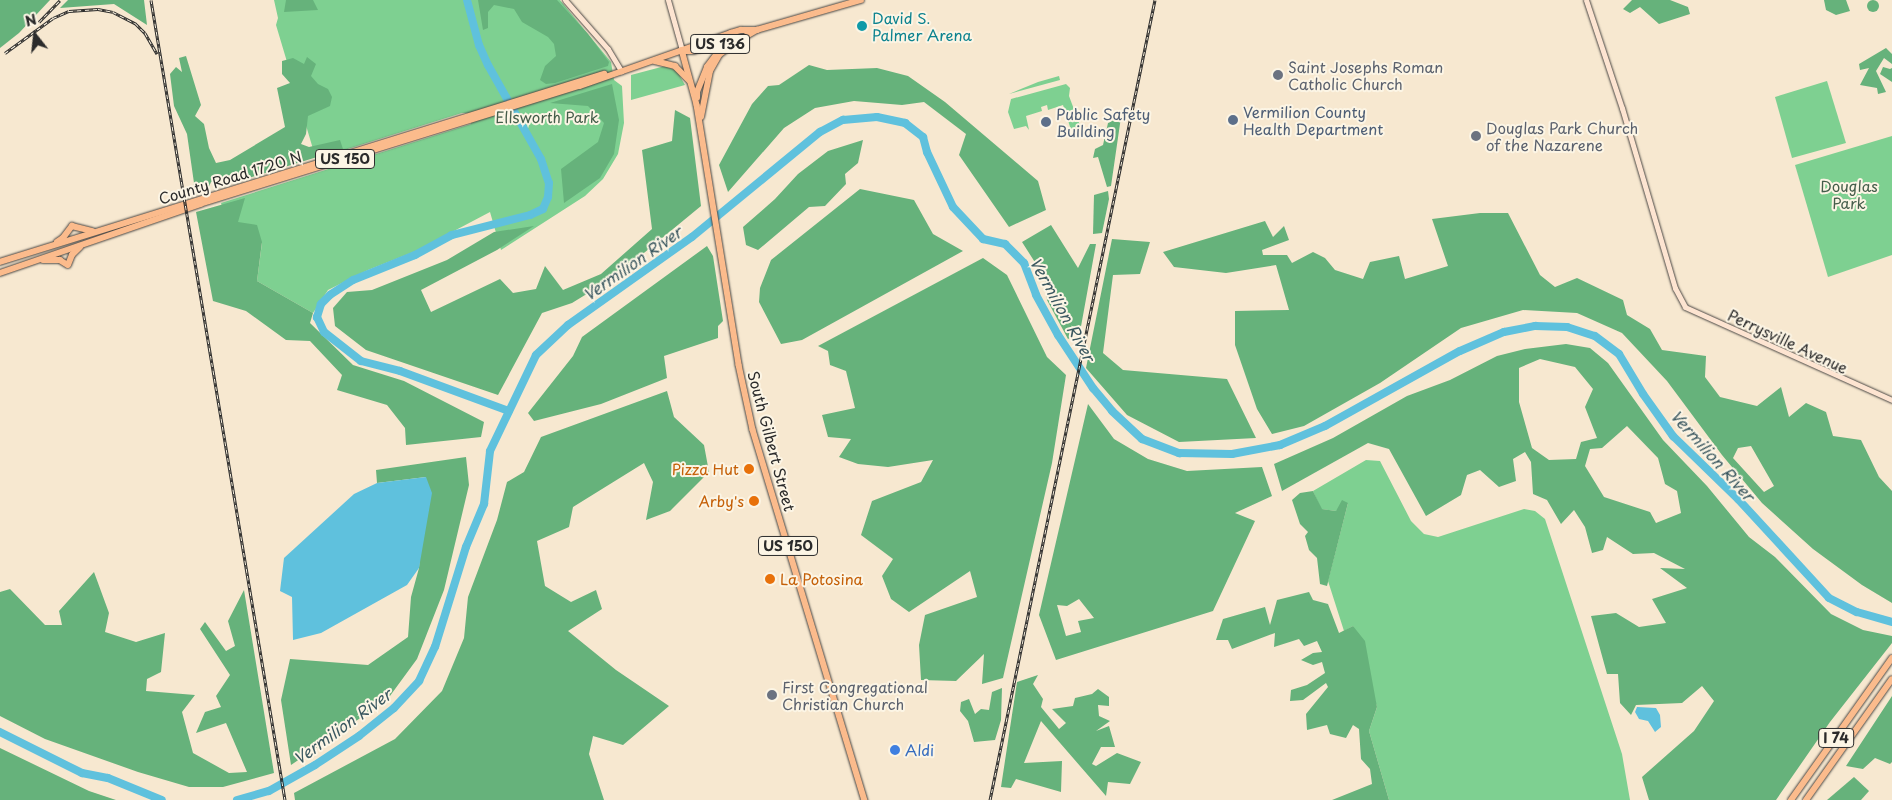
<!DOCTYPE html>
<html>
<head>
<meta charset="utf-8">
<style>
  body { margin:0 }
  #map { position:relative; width:1892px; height:800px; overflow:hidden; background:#f7e8d0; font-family:"Playpen Sans",sans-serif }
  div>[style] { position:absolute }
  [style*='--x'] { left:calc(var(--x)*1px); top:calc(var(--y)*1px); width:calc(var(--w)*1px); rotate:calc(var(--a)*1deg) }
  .green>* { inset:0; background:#7ed091 }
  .forest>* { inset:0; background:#66b27b }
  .round { border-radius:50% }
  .water>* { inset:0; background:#5fc1dd }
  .river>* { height:8px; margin:-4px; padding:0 4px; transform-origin:4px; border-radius:4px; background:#5fc1dd }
  .roads { filter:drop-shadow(0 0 1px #4a4744) drop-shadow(0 0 1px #4a4744) }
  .secondary>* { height:5px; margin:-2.5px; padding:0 2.5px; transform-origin:2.5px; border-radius:2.5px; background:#fde4d1 }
  .primary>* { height:5.5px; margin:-2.75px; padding:0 2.75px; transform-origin:2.75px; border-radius:2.75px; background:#fbbb8c }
  .highway>* { height:6px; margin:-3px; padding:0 3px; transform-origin:3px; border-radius:3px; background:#fbbb8c }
  .rail>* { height:3px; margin-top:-1.5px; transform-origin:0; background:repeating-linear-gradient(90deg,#fcf5e5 0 4px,#2b2b2b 0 8px); box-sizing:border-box; border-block:1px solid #2b2b2b }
  .dots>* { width:14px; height:14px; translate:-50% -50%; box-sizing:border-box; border:2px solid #fcf5e5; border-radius:50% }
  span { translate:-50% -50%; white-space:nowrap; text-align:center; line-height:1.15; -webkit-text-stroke:4px #fcf5e5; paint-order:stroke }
  .shield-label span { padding:1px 4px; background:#fcf5e5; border:1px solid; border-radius:4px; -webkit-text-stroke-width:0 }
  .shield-label { font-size:14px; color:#2b2b2b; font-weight:700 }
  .culture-label { font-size:15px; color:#0d838f }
  .left { translate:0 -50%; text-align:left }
  .worship-label { font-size:15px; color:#5b616d }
  .service-label { font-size:15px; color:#4e5e75 }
  .park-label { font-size:15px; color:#445d4a }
  .street-label { font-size:15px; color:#2b2b2b }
  .food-label { font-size:15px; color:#c56008 }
  .right { translate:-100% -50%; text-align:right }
  .shop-label { font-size:15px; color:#366cbe }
  .water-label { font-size:16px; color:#3b5860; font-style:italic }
  .north { position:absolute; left:10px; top:10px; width:50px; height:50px; -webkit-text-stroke:4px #fcf5e5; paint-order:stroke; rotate:344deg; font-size:14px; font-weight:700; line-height:20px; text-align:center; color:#2b2b2b }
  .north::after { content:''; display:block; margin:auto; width:18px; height:22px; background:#2b2b2b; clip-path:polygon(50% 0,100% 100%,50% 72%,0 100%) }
</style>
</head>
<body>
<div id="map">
  <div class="green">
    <div style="clip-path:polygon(274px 0,560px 0,611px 62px,614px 80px,622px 86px,624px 123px,618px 154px,603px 179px,585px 196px,501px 250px,490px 212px,416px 251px,368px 270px,328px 290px,313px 313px,257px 281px,262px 243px,235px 251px,221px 203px,471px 124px,467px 113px,462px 113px,316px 159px,276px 25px,278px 18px)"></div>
    <div style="clip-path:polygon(665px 66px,677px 71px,685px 85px,631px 100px,631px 75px)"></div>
    <div style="clip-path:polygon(1059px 76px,1060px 80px,1009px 94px,1038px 82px)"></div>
    <div style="clip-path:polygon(1827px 81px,1846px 143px,1792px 158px,1775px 97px)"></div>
    <div style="clip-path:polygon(1066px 84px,1070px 88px,1069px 96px,1081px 128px,1071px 130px,1063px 105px,1048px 110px,1047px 105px,1041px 107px,1042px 111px,1026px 116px,1029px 130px,1026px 126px,1014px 129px,1008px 112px,1011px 99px)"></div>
    <div style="clip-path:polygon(1892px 136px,1892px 255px,1828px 277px,1795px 165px)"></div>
    <div style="clip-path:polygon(1366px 460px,1380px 461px,1411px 521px,1424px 534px,1438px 537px,1524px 509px,1535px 511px,1545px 519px,1622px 754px,1630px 800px,1389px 800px,1369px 731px,1377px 707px,1353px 626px,1344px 631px,1328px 581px,1348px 503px,1336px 511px,1321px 509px,1313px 491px)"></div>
  </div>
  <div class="forest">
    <div class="round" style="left:1867px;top:0;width:12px;height:12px"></div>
    <div style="clip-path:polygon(0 0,50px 0,19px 33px,0 48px)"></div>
    <div style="clip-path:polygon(68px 0,144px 0,147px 25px,114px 4px,60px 8px)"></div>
    <div style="clip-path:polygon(286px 0,313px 0,318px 10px,284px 12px)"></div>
    <div style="clip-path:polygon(478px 0,557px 0,588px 34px,609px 62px,608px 66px,555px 83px,546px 84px,540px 80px,545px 66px,556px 56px,554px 44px,548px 37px,522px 22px,514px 9px,494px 5px,488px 12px,488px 28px,483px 30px)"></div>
    <div style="clip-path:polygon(1632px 0,1670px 0,1688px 7px,1690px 14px,1659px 24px,1640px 7px,1630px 13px,1623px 9px)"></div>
    <div style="clip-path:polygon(1824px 0,1846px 0,1850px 11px,1836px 15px,1826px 10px)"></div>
    <div style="clip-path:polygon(1886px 48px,1892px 54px,1892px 64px,1884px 58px,1876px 71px,1886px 92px,1878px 94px,1877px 88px,1860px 85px,1869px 68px,1860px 70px,1859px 64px)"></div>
    <div style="clip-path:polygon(186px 56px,201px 105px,195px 116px,204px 124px,209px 148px,216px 163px,230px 160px,285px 127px,277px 88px,290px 83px,282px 74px,282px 61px,293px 58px,304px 64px,307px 57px,316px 64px,311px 76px,318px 84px,328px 89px,332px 97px,330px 106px,308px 116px,306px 134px,301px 144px,309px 147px,340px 140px,343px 149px,239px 181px,231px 175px,211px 182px,208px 189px,200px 188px,197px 194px,191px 196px,194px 183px,187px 134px,174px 106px,170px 74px,176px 67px,182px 72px,179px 58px)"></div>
    <div style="clip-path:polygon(809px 65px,827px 70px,877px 68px,908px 76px,945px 102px,1038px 181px,1046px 210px,1009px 227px,959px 155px,966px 134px,924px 102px,902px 105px,854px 101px,815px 108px,784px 128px,728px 192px,719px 165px,752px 104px,768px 86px,779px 85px)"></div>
    <div style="clip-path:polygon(1883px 67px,1890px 69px,1892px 68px,1892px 85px,1892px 82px,1880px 74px)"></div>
    <div style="clip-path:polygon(612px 84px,619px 120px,614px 154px,600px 178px,564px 203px,561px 169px,598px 142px,604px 123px,588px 106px,550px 103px)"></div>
    <div style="clip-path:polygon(675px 110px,690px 118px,701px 206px,616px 276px,572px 303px,542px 313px,498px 395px,366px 350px,335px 326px,333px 308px,347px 292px,372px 290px,447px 260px,494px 232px,534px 226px,497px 250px,421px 290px,431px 312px,500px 279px,513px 293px,536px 289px,545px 266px,563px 290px,601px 274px,652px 229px,642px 150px,672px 141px)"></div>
    <div style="clip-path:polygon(1117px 115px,1121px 117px,1111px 186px,1107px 187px,1098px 157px,1093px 158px,1095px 149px,1103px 145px,1108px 123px,1116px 119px)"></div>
    <div style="clip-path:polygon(863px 140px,858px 163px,845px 174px,846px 184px,825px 206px,809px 207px,758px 250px,746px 245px,743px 227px,775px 199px,798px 174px,828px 151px)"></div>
    <div style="clip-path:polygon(860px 189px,914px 200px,933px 234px,963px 251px,802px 340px,781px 344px,759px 302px,760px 288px,771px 260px)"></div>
    <div style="clip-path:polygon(1108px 191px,1109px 199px,1102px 233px,1093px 234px,1094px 195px)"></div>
    <div style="clip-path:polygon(245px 198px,238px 222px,257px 225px,262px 242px,257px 281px,313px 313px,310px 323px,353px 365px,404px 381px,484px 422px,481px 437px,406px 445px,405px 428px,387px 405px,337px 390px,342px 375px,310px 341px,286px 340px,246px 311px,213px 301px,196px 212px)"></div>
    <div style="clip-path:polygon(evenodd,1480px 213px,1508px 213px,1540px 275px,1555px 287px,1577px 278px,1623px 300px,1627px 315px,1650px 329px,1662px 350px,1706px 356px,1705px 377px,1720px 397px,1757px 406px,1781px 387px,1789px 417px,1806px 403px,1826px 412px,1833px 436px,1861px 440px,1879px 477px,1892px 491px,1892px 603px,1862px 585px,1813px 549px,1762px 503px,1722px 455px,1667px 381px,1622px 333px,1577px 313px,1523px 310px,1461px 328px,1380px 383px,1304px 426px,1272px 434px,1257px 409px,1235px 345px,1235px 311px,1289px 310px,1276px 265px,1226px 273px,1174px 267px,1163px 252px,1265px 221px,1273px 237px,1284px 226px,1289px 240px,1262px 250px,1263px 255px,1287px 255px,1292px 263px,1313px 252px,1325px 258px,1335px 270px,1363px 279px,1370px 262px,1399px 256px,1405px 279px,1448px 266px,1432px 219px,1480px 213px,1751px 446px,1774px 486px,1764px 492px,1733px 458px,1738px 448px,1751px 446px)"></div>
    <div style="clip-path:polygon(1051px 225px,1078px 268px,1090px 244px,1096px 244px,1080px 332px,1068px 339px,1047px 300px,1045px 278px,1022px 242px)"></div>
    <div style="clip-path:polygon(1112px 239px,1150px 242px,1140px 274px,1113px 275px,1103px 353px,1123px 370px,1227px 379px,1256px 438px,1179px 442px,1127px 415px,1086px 368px)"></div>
    <div style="clip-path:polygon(707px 246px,713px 256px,723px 321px,718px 326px,718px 338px,664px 356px,667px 378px,601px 404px,534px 421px,528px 413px,573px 356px,582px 337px)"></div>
    <div style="clip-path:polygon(983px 258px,1007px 275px,1047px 357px,1066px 375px,1052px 463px,1003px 678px,982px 684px,984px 654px,956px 681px,921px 680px,919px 645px,925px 615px,977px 597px,970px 571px,909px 612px,891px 599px,882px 576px,893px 559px,861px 535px,872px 501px,921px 482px,933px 460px,888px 467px,858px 464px,839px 457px,851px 439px,828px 437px,822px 415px,855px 408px,846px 371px,830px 365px,828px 351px,818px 346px)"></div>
    <div style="clip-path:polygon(evenodd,1566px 344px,1590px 348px,1608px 363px,1663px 440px,1707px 486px,1749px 537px,1775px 557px,1831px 614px,1863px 630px,1892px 636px,1892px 643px,1830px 722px,1776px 800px,1649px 800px,1642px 777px,1694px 731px,1714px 701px,1702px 686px,1682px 703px,1636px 705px,1631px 715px,1620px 703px,1618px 674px,1607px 674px,1591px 616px,1616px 613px,1639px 627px,1666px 623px,1652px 599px,1687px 588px,1660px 568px,1685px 569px,1654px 553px,1633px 554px,1607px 537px,1603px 550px,1592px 553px,1585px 527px,1574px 510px,1561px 524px,1547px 500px,1533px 494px,1531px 462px,1525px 452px,1513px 459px,1516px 481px,1499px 487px,1480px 470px,1467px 475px,1461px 495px,1426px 516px,1389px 449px,1368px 443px,1282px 491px,1274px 464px,1333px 438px,1407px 396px,1450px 380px,1497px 356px,1525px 349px,1566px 344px,1540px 359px,1575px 367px,1593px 389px,1585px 407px,1597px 438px,1581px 442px,1576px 459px,1549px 460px,1532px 448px,1519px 402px,1519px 368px,1540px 359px,1566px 344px,1627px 426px,1658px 458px,1665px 484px,1677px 491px,1681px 513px,1656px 523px,1650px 512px,1604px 497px,1585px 466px,1590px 449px,1602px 448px,1627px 426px)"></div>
    <div style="clip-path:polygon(667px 391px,674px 417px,704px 445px,709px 472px,670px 511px,646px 520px,653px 482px,644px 463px,573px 507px,569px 527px,537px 541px,545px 586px,571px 602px,596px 590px,602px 609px,568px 631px,616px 670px,669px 706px,623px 745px,593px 736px,589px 754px,604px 800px,295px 800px,294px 793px,395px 739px,442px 691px,464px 638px,468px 597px,497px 520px,507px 482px,524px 472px,541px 437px)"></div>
    <div style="clip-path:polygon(evenodd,1088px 404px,1114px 439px,1148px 459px,1187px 471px,1262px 467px,1272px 496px,1235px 513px,1255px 521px,1213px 611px,1056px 660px,1039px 615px,1088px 404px,1079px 599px,1094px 618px,1078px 621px,1081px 632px,1066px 636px,1057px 605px,1067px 606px,1079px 599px)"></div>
    <div style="clip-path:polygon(466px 457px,469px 485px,444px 590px,417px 659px,387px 700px,291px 765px,281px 700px,290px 659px,368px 665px,408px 637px,411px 597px,419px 568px,426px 477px,377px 483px,376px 470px)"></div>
    <div style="clip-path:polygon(1313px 491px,1322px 509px,1336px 511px,1342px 500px,1348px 503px,1327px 586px,1320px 584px,1317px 558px,1309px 550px,1305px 536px,1308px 532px,1300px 524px,1292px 500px,1300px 493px)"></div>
    <div style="clip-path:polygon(94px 572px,109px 613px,105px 632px,136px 642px,165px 633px,161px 672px,147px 679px,146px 691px,195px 695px,182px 712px,193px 753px,229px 773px,247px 772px,226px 723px,196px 733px,205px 712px,221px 707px,216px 696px,230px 675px,200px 629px,205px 622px,226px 651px,235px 646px,228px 621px,244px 590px,274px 773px,223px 787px,189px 787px,138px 772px,45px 739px,0 716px,0 592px,10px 589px,45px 625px,62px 625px,59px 611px)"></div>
    <div style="clip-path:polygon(1309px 592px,1313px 600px,1328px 604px,1339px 633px,1353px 626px,1365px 641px,1377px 707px,1369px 731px,1389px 800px,1332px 800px,1372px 784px,1370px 769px,1361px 759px,1359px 729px,1353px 725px,1346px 738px,1330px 734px,1327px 725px,1307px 730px,1306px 714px,1328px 687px,1326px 683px,1303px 700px,1290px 701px,1291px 690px,1307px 685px,1325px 673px,1322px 662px,1313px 665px,1301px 660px,1313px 653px,1322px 652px,1317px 641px,1304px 646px,1299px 639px,1274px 647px,1275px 633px,1232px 649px,1228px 640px,1216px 640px,1223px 619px,1265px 607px,1270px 625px,1277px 600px)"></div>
    <div style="clip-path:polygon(1038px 675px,1033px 684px,1043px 699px,1041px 707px,1059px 729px,1066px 723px,1052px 709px,1073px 706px,1075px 698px,1092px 694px,1098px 689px,1109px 697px,1109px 706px,1098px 705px,1099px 716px,1110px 721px,1096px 731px,1109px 726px,1115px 747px,1101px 747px,1092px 764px,1096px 766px,1117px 753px,1141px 762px,1130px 784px,1108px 782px,1106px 796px,1041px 721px,1024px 763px,1062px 761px,1061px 792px,1016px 779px,1011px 788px,1001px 787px,1017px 682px)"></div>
    <div style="clip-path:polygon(1002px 688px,1001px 720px,995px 740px,974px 742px,968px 721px,960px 711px,961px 702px,969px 699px,975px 714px,981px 709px,989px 710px,992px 692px)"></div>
    <div style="clip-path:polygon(1892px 696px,1892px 762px,1890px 764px,1875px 758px,1863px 769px,1846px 766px)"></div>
    <div style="clip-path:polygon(0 748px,89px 791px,116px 800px,0 800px)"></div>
    <div style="clip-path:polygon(1854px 777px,1869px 791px,1861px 800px,1827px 800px)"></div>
  </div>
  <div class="water">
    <div style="clip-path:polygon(426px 477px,432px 493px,419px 568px,407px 585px,321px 633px,293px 640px,292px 597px,280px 591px,284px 558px,354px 494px,377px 483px)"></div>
    <div style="clip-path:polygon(1637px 707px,1656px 708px,1660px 715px,1661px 727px,1655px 732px,1648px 721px,1639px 719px,1635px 712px)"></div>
  </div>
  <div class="river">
    <div style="--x:467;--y:0;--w:47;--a:75.1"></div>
    <div style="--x:479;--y:45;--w:22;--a:66"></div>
    <div style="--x:488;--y:65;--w:108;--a:60.6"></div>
    <div style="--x:541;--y:159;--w:25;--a:72"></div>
    <div style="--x:549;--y:183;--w:14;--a:94"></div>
    <div style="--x:548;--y:197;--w:13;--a:113"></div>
    <div style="--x:543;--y:209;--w:14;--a:155"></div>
    <div style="--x:530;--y:215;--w:81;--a:165.6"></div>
    <div style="--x:452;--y:235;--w:42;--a:151.6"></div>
    <div style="--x:415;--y:255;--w:67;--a:158"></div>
    <div style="--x:353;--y:280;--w:27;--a:147"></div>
    <div style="--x:330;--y:295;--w:13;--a:135"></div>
    <div style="--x:321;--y:304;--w:14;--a:107"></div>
    <div style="--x:317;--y:317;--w:17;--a:65"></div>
    <div style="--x:324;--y:332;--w:47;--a:38.1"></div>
    <div style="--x:361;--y:361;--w:40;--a:14.4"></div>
    <div style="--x:400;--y:371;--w:116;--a:20.2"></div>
    <div style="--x:0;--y:732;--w:92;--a:26.6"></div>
    <div style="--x:82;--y:773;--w:26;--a:11"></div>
    <div style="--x:108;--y:778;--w:58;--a:22.2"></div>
    <div style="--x:237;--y:800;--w:33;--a:-16"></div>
    <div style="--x:269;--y:791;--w:53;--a:-29.5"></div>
    <div style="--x:315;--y:765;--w:53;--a:-33.4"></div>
    <div style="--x:359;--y:736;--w:45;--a:-38.7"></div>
    <div style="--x:394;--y:708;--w:37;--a:-47"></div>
    <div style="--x:419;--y:681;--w:38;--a:-65"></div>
    <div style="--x:435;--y:647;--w:105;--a:-72.8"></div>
    <div style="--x:466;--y:547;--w:47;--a:-67.3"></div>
    <div style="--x:484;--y:504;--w:53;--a:-83.5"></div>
    <div style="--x:490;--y:451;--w:106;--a:-64.4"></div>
    <div style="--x:536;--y:355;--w:44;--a:-43.2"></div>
    <div style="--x:568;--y:325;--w:152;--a:-35.4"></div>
    <div style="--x:692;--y:237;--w:166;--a:-39.4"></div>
    <div style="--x:820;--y:132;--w:26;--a:-28"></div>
    <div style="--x:843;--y:120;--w:34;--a:-5"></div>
    <div style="--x:877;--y:117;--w:29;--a:12"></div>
    <div style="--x:905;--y:123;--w:23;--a:38"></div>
    <div style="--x:923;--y:137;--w:16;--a:75"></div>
    <div style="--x:927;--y:152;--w:61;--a:64.7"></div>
    <div style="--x:953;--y:207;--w:44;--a:46.8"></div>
    <div style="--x:983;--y:239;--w:23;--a:13"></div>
    <div style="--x:1005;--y:244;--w:27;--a:45"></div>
    <div style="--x:1024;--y:263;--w:34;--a:69"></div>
    <div style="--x:1036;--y:295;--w:46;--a:61.2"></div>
    <div style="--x:1058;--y:335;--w:64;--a:56.6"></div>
    <div style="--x:1093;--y:388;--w:30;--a:50"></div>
    <div style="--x:1112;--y:411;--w:41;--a:43"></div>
    <div style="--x:1142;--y:439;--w:40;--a:21"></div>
    <div style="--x:1179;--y:453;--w:53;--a:1.1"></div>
    <div style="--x:1232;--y:454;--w:49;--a:-10.6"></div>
    <div style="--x:1280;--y:445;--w:49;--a:-22.9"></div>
    <div style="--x:1325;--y:426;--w:154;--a:-29.1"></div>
    <div style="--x:1460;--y:351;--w:48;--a:-23.4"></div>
    <div style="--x:1504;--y:332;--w:32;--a:-11"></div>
    <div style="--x:1535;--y:326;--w:32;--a:2"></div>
    <div style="--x:1567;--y:327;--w:29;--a:18"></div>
    <div style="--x:1595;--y:336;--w:30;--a:37"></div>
    <div style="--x:1619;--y:354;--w:47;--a:59"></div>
    <div style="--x:1643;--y:394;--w:52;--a:54.5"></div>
    <div style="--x:1673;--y:436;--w:91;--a:44.1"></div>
    <div style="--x:1738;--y:499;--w:134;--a:47.4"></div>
    <div style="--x:1829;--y:598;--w:31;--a:27"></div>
    <div style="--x:1857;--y:612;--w:36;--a:16"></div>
  </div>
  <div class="roads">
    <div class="secondary">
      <div style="--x:565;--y:0;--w:65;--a:48.7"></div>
      <div style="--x:608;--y:49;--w:26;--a:59"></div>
      <div style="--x:668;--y:0;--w:52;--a:74.4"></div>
      <div style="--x:1586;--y:0;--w:114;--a:71.6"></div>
      <div style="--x:1622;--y:108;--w:188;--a:73.6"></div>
      <div style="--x:1675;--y:288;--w:21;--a:62"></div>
      <div style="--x:1685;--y:307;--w:227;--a:24.2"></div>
    </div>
    <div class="primary">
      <div style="--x:682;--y:50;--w:57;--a:74.7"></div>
      <div style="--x:697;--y:105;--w:263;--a:80.8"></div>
      <div style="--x:739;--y:365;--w:66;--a:77.8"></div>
      <div style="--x:753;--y:430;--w:387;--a:73.2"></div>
      <div style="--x:684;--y:51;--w:9;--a:0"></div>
      <div style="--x:693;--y:51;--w:52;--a:-14.6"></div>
      <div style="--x:743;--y:38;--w:16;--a:-30"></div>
      <div style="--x:757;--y:30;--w:108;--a:-16.1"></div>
      <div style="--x:655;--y:61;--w:21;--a:14"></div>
      <div style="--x:675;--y:66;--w:20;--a:45"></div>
      <div style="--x:697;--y:98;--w:6;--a:-90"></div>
      <div style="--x:697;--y:92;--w:27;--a:-68"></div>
      <div style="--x:707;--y:67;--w:30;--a:-53"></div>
      <div style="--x:701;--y:117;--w:47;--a:-78.9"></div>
      <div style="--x:710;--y:71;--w:20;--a:-60"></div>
      <div style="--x:720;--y:54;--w:24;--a:-36"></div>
      <div style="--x:57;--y:242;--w:7;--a:-34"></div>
      <div style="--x:63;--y:238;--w:15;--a:-53"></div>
      <div style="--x:72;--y:226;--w:21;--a:14"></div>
      <div style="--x:43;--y:260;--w:17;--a:0"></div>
      <div style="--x:60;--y:260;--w:9;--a:32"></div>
      <div style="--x:68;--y:265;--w:11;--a:-68"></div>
      <div style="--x:72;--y:255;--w:11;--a:-45"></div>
      <div style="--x:0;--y:262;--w:633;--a:-17.29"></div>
      <div style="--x:0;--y:273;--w:212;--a:-19"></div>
      <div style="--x:200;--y:204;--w:398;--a:-17.3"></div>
      <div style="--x:580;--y:86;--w:160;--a:-19.3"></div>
      <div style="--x:731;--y:33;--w:10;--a:-17"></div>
      <div style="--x:741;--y:30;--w:16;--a:0"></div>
    </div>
    <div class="highway">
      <div style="--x:1791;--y:800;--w:174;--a:-54.6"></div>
      <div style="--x:1806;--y:800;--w:148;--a:-54.6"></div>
    </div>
  </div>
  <div class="rail">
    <div style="--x:151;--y:0;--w:811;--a:80.49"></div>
    <div style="--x:39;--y:22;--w:30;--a:-46"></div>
    <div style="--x:5;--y:53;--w:59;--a:-36.1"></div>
    <div style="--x:53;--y:18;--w:17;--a:-24"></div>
    <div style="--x:69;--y:11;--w:29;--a:-4"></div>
    <div style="--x:98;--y:9;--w:15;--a:11"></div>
    <div style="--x:113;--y:12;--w:25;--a:27"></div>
    <div style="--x:135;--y:23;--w:14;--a:45"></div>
    <div style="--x:145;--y:33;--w:24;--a:60"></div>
    <div style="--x:990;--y:800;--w:817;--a:-78.35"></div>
  </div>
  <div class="dots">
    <div style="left:862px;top:26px;background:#0f9aa8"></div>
    <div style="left:1278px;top:75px;background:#6b7280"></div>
    <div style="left:1233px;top:120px;background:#5c6f8a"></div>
    <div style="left:1046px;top:122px;background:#5c6f8a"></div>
    <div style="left:1476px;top:136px;background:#6b7280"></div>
    <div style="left:749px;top:469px;background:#e8710a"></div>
    <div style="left:754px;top:501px;background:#e8710a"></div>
    <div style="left:770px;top:579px;background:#e8710a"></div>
    <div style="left:772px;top:695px;background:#6b7280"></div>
    <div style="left:895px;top:750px;background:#3f7fe0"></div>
  </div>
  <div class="shield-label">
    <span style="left:720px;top:44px">US 136</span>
    <span style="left:345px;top:159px">US 150</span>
    <span style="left:788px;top:546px">US 150</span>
    <span style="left:1836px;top:738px">I 74</span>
  </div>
  <div class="culture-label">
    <span class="left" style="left:872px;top:26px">David S.<br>Palmer Arena</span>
  </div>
  <div class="worship-label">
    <span class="left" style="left:1288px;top:75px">Saint Josephs Roman<br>Catholic Church</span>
    <span class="left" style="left:1486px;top:136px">Douglas Park Church<br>of the Nazarene</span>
    <span class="left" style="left:782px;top:695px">First Congregational<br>Christian Church</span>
  </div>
  <div class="service-label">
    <span class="left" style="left:1243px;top:120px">Vermilion County<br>Health Department</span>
    <span class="left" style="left:1056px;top:122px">Public Safety<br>Building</span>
  </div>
  <div class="park-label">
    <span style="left:547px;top:117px">Ellsworth Park</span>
    <span style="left:1849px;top:194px">Douglas<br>Park</span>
  </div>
  <div class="street-label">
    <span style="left:230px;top:177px;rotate:-17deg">County Road 1720 N</span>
    <span style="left:1788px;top:341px;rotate:25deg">Perrysville Avenue</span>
    <span style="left:772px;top:441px;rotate:75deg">South Gilbert Street</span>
  </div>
  <div class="food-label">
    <span class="right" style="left:739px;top:469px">Pizza Hut</span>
    <span class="right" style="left:744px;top:501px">Arby's</span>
    <span class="left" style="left:780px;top:579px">La Potosina</span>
  </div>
  <div class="shop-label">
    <span class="left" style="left:905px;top:750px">Aldi</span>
  </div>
  <div class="water-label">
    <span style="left:632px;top:263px;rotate:-35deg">Vermilion River</span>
    <span style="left:1063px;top:309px;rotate:61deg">Vermilion River</span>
    <span style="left:1713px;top:455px;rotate:48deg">Vermilion River</span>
    <span style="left:342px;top:726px;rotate:-36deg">Vermilion River</span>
  </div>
  <div class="north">N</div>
</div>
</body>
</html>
